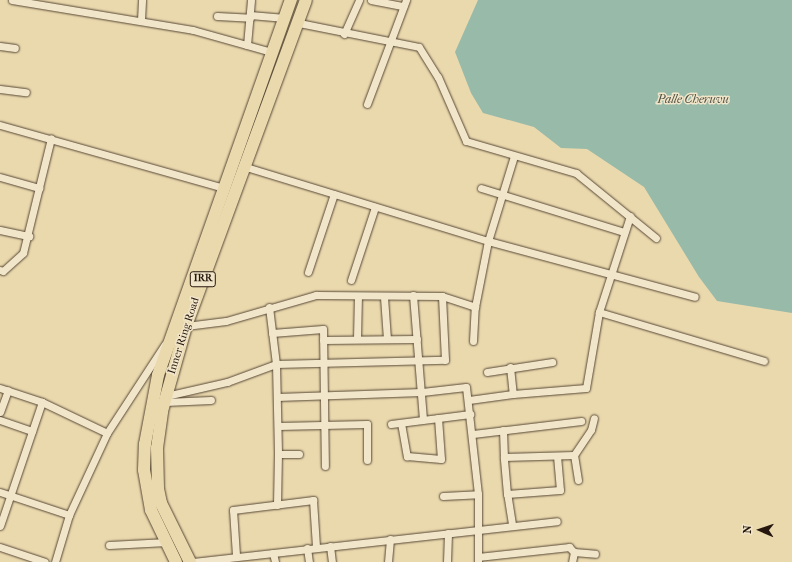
<!DOCTYPE html>
<html>
<head>
<meta charset="utf-8">
<style>
  body { margin:0 }
  #map { position:relative; width:792px; height:562px; overflow:hidden; background:#ebd9ae; font-family:"IM FELL French Canon",serif }
  div>[style] { position:absolute }
  [style*='--x'] { left:calc(var(--x)*1px); top:calc(var(--y)*1px); width:calc(var(--w)*1px); rotate:calc(var(--a)*1deg) }
  .water>* { inset:0; background:#98baa9 }
  .roads { filter:drop-shadow(0 0 1px #564835) drop-shadow(0 0 1px #564835) }
  .minor>* { height:7px; margin:-3.5px; padding:0 3.5px; transform-origin:3.5px; border-radius:3.5px; background:#f2e6ca }
  .trunk>* { height:12px; margin:-6px; padding:0 6px; transform-origin:6px; border-radius:6px; background:#ebd9ae }
  span { translate:-50% -50%; white-space:nowrap; text-align:center; line-height:1.15; -webkit-text-stroke:3px #f2e6ca; paint-order:stroke }
  .shield-label span { padding:1px 3px; background:#f2e6ca; border:1px solid; border-radius:3px; -webkit-text-stroke-width:0 }
  .shield-label { font-size:10px; color:#25170d; font-weight:700 }
  .street-label { font-size:11px; color:#25170d }
  .water-label { font-size:12px; color:#4d5044; font-style:italic }
  .north { position:absolute; left:740px; top:510px; width:40px; height:40px; -webkit-text-stroke:3px #f2e6ca; paint-order:stroke; rotate:272deg; font-size:11px; font-weight:700; line-height:16px; text-align:center; color:#25170d }
  .north::after { content:''; display:block; margin:auto; width:14px; height:18px; background:#25170d; clip-path:polygon(50% 0,100% 100%,50% 72%,0 100%) }
</style>
</head>
<body>
<div id="map">
  <div class="water">
    <div style="clip-path:polygon(478px 0,792px 0,792px 313px,717px 301px,699px 277px,644px 187px,587px 149px,561px 148px,534px 127px,483px 113px,471px 93px,455px 52px)"></div>
  </div>
  <div class="roads">
    <div class="minor">
      <div style="--x:12;--y:0;--w:183;--a:9.4"></div>
      <div style="--x:193;--y:30;--w:82;--a:15.6"></div>
      <div style="--x:371;--y:0;--w:33;--a:11"></div>
      <div style="--x:250;--y:15;--w:35;--a:5"></div>
      <div style="--x:217;--y:16;--w:33;--a:3"></div>
      <div style="--x:141;--y:20;--w:20;--a:-87"></div>
      <div style="--x:299;--y:23;--w:122;--a:11.3"></div>
      <div style="--x:419;--y:47;--w:36;--a:58"></div>
      <div style="--x:438;--y:77;--w:70;--a:66.4"></div>
      <div style="--x:466;--y:141;--w:115;--a:16.2"></div>
      <div style="--x:576;--y:173;--w:103;--a:39.1"></div>
      <div style="--x:344;--y:34;--w:37;--a:-66"></div>
      <div style="--x:247;--y:45;--w:45;--a:-84.9"></div>
      <div style="--x:0;--y:46;--w:15;--a:8"></div>
      <div style="--x:0;--y:89;--w:26;--a:7"></div>
      <div style="--x:367;--y:104;--w:111;--a:-69.4"></div>
      <div style="--x:0;--y:125;--w:233;--a:15.7"></div>
      <div style="--x:514;--y:156;--w:89;--a:107"></div>
      <div style="--x:488;--y:241;--w:214;--a:15.1"></div>
      <div style="--x:0;--y:177;--w:41;--a:15.8"></div>
      <div style="--x:481;--y:188;--w:150;--a:17.1"></div>
      <div style="--x:0;--y:230;--w:30;--a:12"></div>
      <div style="--x:0;--y:270;--w:3;--a:18"></div>
      <div style="--x:3;--y:271;--w:27;--a:-42"></div>
      <div style="--x:23;--y:253;--w:118;--a:-76.3"></div>
      <div style="--x:308;--y:272;--w:82;--a:-71.6"></div>
      <div style="--x:351;--y:280;--w:77;--a:-71.8"></div>
      <div style="--x:413;--y:295;--w:125;--a:85.4"></div>
      <div style="--x:384;--y:297;--w:42;--a:85.9"></div>
      <div style="--x:269;--y:307;--w:57;--a:83"></div>
      <div style="--x:276;--y:364;--w:90;--a:88.7"></div>
      <div style="--x:278;--y:454;--w:21;--a:0"></div>
      <div style="--x:599;--y:312;--w:172;--a:16.5"></div>
      <div style="--x:186;--y:326;--w:40;--a:-7.1"></div>
      <div style="--x:226;--y:321;--w:94;--a:-16.1"></div>
      <div style="--x:316;--y:295;--w:126;--a:0.5"></div>
      <div style="--x:442;--y:296;--w:35;--a:18"></div>
      <div style="--x:475;--y:307;--w:67;--a:-78.9"></div>
      <div style="--x:488;--y:241;--w:253;--a:-163"></div>
      <div style="--x:272;--y:333;--w:51;--a:-4.5"></div>
      <div style="--x:323;--y:329;--w:137;--a:89.2"></div>
      <div style="--x:357;--y:339;--w:43;--a:-88.7"></div>
      <div style="--x:323;--y:340;--w:94;--a:-0.6"></div>
      <div style="--x:473;--y:341;--w:34;--a:-87"></div>
      <div style="--x:510;--y:367;--w:27;--a:84"></div>
      <div style="--x:513;--y:394;--w:73;--a:-4.7"></div>
      <div style="--x:586;--y:388;--w:77;--a:-80.3"></div>
      <div style="--x:599;--y:312;--w:101;--a:-72.1"></div>
      <div style="--x:487;--y:372;--w:66;--a:-8.7"></div>
      <div style="--x:0;--y:388;--w:44;--a:18.4"></div>
      <div style="--x:42;--y:402;--w:72;--a:25.5"></div>
      <div style="--x:166;--y:396;--w:63;--a:-12.9"></div>
      <div style="--x:227;--y:382;--w:52;--a:-20.2"></div>
      <div style="--x:276;--y:364;--w:169;--a:-1.4"></div>
      <div style="--x:445;--y:360;--w:64;--a:-92.7"></div>
      <div style="--x:277;--y:397;--w:145;--a:-2"></div>
      <div style="--x:422;--y:392;--w:44;--a:-6.5"></div>
      <div style="--x:466;--y:387;--w:108;--a:83.6"></div>
      <div style="--x:478;--y:494;--w:68;--a:90"></div>
      <div style="--x:469;--y:400;--w:44;--a:-7.8"></div>
      <div style="--x:165;--y:402;--w:46;--a:-2.5"></div>
      <div style="--x:0;--y:412;--w:23;--a:-70"></div>
      <div style="--x:0;--y:420;--w:34;--a:19"></div>
      <div style="--x:401;--y:423;--w:34;--a:80"></div>
      <div style="--x:407;--y:456;--w:34;--a:5"></div>
      <div style="--x:441;--y:459;--w:41;--a:-94.2"></div>
      <div style="--x:391;--y:424;--w:80;--a:-7.2"></div>
      <div style="--x:278;--y:426;--w:89;--a:-1.3"></div>
      <div style="--x:367;--y:424;--w:36;--a:90"></div>
      <div style="--x:503;--y:430;--w:27;--a:88"></div>
      <div style="--x:473;--y:434;--w:109;--a:-6.9"></div>
      <div style="--x:578;--y:480;--w:25;--a:-99"></div>
      <div style="--x:574;--y:455;--w:30;--a:-56"></div>
      <div style="--x:591;--y:430;--w:12;--a:-76"></div>
      <div style="--x:0;--y:492;--w:73;--a:18.4"></div>
      <div style="--x:507;--y:494;--w:37;--a:-95"></div>
      <div style="--x:504;--y:457;--w:70;--a:-1.6"></div>
      <div style="--x:443;--y:496;--w:35;--a:-3"></div>
      <div style="--x:277;--y:505;--w:51;--a:-88.9"></div>
      <div style="--x:512;--y:524;--w:30;--a:-99"></div>
      <div style="--x:507;--y:494;--w:53;--a:-4.3"></div>
      <div style="--x:560;--y:490;--w:34;--a:-95"></div>
      <div style="--x:0;--y:526;--w:131;--a:-71.3"></div>
      <div style="--x:109;--y:545;--w:58;--a:-3"></div>
      <div style="--x:330;--y:546;--w:16;--a:83"></div>
      <div style="--x:0;--y:547;--w:47;--a:18.4"></div>
      <div style="--x:307;--y:548;--w:14;--a:82"></div>
      <div style="--x:574;--y:552;--w:21;--a:5"></div>
      <div style="--x:273;--y:553;--w:9;--a:77"></div>
      <div style="--x:236;--y:555;--w:45;--a:-93.8"></div>
      <div style="--x:233;--y:510;--w:81;--a:-7.1"></div>
      <div style="--x:313;--y:500;--w:47;--a:86.3"></div>
      <div style="--x:478;--y:557;--w:92;--a:-6.3"></div>
      <div style="--x:569;--y:547;--w:7;--a:45"></div>
      <div style="--x:574;--y:552;--w:10;--a:101"></div>
      <div style="--x:55;--y:562;--w:49;--a:-73.4"></div>
      <div style="--x:69;--y:515;--w:90;--a:-65.1"></div>
      <div style="--x:107;--y:433;--w:106;--a:-56.9"></div>
      <div style="--x:193;--y:562;--w:366;--a:-6.4"></div>
      <div style="--x:388;--y:562;--w:23;--a:-85"></div>
      <div style="--x:447;--y:562;--w:29;--a:-88"></div>
    </div>
    <div class="trunk">
      <div style="--x:176;--y:562;--w:58;--a:-115.7"></div>
      <div style="--x:151;--y:510;--w:41;--a:-99.9"></div>
      <div style="--x:144;--y:470;--w:26;--a:-88"></div>
      <div style="--x:145;--y:444;--w:70;--a:-79.3"></div>
      <div style="--x:158;--y:375;--w:398;--a:-70.5"></div>
      <div style="--x:190;--y:562;--w:66;--a:-116.2"></div>
      <div style="--x:161;--y:503;--w:14;--a:-102"></div>
      <div style="--x:158;--y:489;--w:41;--a:-91.4"></div>
      <div style="--x:157;--y:448;--w:37;--a:-82"></div>
      <div style="--x:162;--y:411;--w:88;--a:-74.2"></div>
      <div style="--x:186;--y:326;--w:347;--a:-69.8"></div>
    </div>
  </div>
  <div class="shield-label">
    <span style="left:203px;top:279px">IRR</span>
  </div>
  <div class="street-label">
    <span style="left:184px;top:336px;rotate:-72deg">Inner Ring Road</span>
  </div>
  <div class="water-label">
    <span style="left:693px;top:100px">Palle Cheruvu</span>
  </div>
  <div class="north">N</div>
</div>
</body>
</html>
